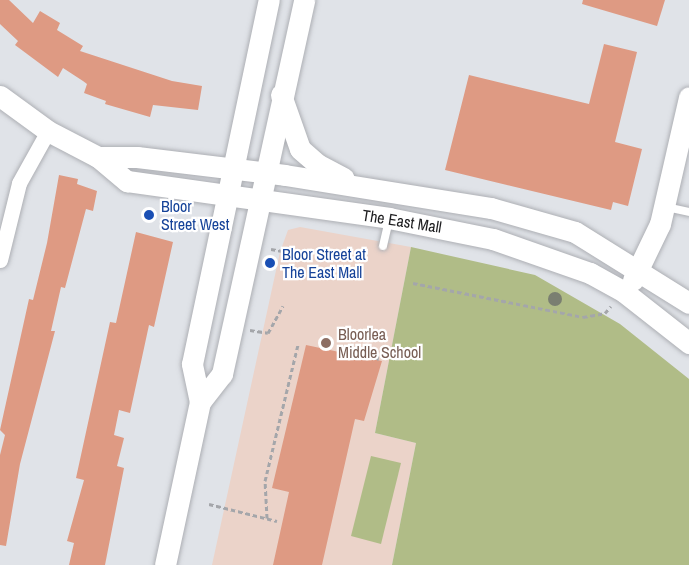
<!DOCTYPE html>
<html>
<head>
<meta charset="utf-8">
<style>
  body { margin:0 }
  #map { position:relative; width:689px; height:565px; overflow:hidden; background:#e0e3e8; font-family:"Archivo Narrow",sans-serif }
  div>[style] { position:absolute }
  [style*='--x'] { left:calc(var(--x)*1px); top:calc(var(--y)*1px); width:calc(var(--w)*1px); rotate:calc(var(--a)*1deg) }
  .education>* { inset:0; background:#ebd3c9 }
  .green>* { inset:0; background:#b0bc87 }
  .building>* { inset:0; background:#de9a83 }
  .path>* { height:3px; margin-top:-1.5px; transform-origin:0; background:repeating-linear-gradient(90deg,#a4a6aa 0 4.5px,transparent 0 7.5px) }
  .roads { filter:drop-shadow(0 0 2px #adafb4) drop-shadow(0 0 2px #adafb4) }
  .lane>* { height:8px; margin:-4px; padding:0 4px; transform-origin:4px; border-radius:4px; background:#fff }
  .street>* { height:15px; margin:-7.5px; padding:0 7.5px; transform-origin:7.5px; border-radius:7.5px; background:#fff }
  .secondary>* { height:21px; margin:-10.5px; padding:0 10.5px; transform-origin:10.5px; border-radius:10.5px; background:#fff }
  .trees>* { width:14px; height:14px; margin:-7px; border-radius:50%; background:#7a7f71 }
  .dots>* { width:16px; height:16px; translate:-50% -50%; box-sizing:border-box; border:3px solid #fff; border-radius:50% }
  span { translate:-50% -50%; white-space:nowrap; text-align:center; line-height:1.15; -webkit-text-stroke:4.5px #fff; paint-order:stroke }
  .transit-label { font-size:16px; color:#164399 }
  .left { translate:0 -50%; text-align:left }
  .street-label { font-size:16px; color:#1e1e20 }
  .education-label { font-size:16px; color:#785e54 }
</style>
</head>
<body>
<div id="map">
  <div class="education">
    <div style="clip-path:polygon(300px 227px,411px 247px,375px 433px,416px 443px,392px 565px,212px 565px,280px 252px,288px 230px)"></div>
  </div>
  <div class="green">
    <div style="clip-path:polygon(411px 247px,535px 275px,620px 324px,689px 379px,689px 565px,392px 565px,416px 443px,375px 433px)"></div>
    <div style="clip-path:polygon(371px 456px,401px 463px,381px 544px,351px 536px)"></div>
  </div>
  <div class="building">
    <div style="clip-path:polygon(0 0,9px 0,33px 23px,40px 11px,60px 23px,57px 30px,83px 46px,80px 51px,172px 81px,202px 86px,198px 110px,153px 105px,150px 117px,105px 104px,106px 101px,84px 93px,87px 84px,83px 81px,63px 68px,58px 77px,15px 45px,18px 41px,0 24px)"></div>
    <div style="clip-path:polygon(583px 0,665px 0,657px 26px,582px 4px)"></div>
    <div style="clip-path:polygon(604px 44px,637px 52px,615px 142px,642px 149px,628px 206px,613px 202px,611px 210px,445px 170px,469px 75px,589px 104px)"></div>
    <div style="clip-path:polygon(59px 175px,78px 179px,77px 184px,97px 191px,93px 211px,86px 209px,65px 288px,61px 287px,51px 331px,55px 331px,20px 464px,6px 546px,0 545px,0 455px,5px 435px,0 430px,29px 299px,33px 300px,47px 243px)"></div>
    <div style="clip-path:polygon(136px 232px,173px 242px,154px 327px,149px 325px,130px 413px,119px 410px,114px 435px,124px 438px,117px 466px,124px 468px,105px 565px,69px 565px,74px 543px,67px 541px,84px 480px,76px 478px,110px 322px,116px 323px)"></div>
    <div style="clip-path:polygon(306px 345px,382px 361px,364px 421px,355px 419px,322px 565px,273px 565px,289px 492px,272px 488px)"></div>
  </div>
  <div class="path">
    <div style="--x:271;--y:249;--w:23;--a:10"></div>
    <div style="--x:413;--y:283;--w:173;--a:11.3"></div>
    <div style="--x:583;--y:317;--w:22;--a:-10"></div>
    <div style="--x:605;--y:313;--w:9;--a:-49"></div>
    <div style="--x:250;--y:330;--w:18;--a:9"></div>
    <div style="--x:268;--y:333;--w:31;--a:-61"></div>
    <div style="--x:348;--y:354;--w:8;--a:-76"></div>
    <div style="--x:377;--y:360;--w:7;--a:-82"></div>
    <div style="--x:209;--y:504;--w:70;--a:14"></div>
    <div style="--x:267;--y:518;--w:37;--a:-93"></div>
    <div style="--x:265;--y:481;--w:140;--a:-76.4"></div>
  </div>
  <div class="roads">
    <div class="lane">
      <div style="--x:666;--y:207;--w:24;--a:12"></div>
      <div style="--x:383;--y:246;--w:28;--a:-77"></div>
    </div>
    <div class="street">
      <div style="--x:0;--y:260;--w:79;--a:-76.1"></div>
      <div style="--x:19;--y:183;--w:60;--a:-60.9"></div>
    </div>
    <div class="secondary">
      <div style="--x:281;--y:95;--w:57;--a:70.6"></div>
      <div style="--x:300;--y:149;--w:23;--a:41"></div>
      <div style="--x:317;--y:164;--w:30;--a:28"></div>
      <div style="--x:0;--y:96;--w:59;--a:36.1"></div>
      <div style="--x:48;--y:131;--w:56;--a:27.5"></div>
      <div style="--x:98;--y:157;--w:38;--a:40"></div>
      <div style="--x:127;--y:181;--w:265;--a:8"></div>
      <div style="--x:389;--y:218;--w:106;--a:11.4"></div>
      <div style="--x:493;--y:239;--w:103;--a:19.3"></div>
      <div style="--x:590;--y:273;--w:39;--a:29"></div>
      <div style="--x:624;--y:292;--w:83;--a:38.1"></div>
      <div style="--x:98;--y:157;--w:39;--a:0"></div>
      <div style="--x:137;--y:157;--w:149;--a:6.9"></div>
      <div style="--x:285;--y:175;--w:209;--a:9.1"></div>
      <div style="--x:491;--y:208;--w:87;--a:15.9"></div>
      <div style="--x:575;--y:232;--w:134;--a:31.9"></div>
      <div style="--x:633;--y:280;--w:62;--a:-64.3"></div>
      <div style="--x:660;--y:224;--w:130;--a:-77.1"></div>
      <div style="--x:200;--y:402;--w:36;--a:-52"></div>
      <div style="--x:222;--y:374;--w:383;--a:-77.6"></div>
      <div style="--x:165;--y:565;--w:167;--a:-77.9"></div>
      <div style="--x:200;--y:402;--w:39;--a:-102"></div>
      <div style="--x:192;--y:364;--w:372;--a:-78.1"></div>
    </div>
  </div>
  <div class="trees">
    <div style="left:555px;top:299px"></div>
  </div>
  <div class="dots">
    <div style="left:149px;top:215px;background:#1a4fb4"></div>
    <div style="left:270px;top:263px;background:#1a4fb4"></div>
    <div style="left:326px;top:343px;background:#8d6e63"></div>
  </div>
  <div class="transit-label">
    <span class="left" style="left:161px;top:215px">Bloor<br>Street West</span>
    <span class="left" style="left:282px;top:263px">Bloor Street at<br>The East Mall</span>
  </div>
  <div class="street-label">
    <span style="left:402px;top:221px;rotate:9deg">The East Mall</span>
  </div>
  <div class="education-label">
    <span class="left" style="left:338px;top:343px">Bloorlea<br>Middle School</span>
  </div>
</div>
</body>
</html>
